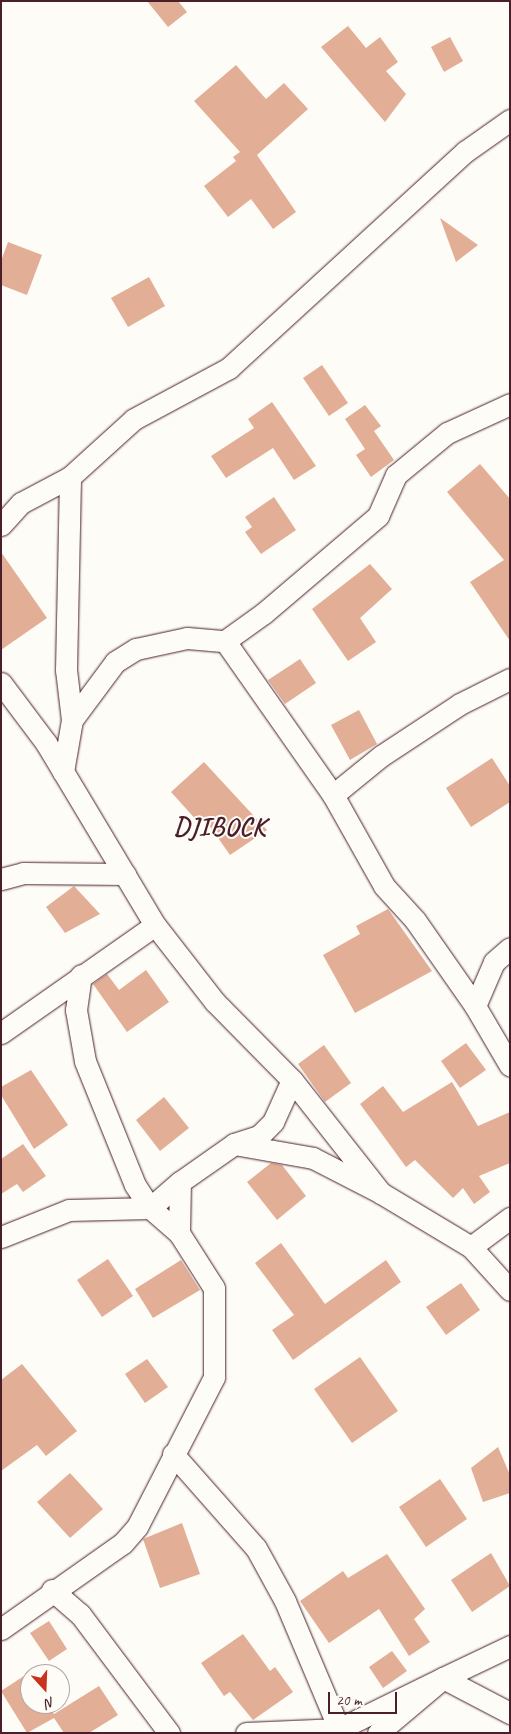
<!DOCTYPE html>
<html>
<head>
<meta charset="utf-8">
<style>
  body { margin:0 }
  #map { position:relative; width:511px; height:1734px; overflow:hidden; background:#fdfcf7; font-family:Caveat,sans-serif }
  div>[style] { position:absolute }
  [style*='--x'] { left:calc(var(--x)*1px); top:calc(var(--y)*1px); width:calc(var(--w)*1px); rotate:calc(var(--a)*1deg) }
  .building>* { inset:0; background:#e2ae95 }
  .roads { filter:drop-shadow(0 0 1px #4a1f2b) drop-shadow(0 0 1px #4a1f2b) }
  .street>* { height:21px; margin:-10.5px; padding:0 10.5px; transform-origin:10.5px; border-radius:10.5px; background:#fdfcf7 }
  span { translate:-50% -50%; white-space:nowrap; text-align:center; line-height:1.15; -webkit-text-stroke:4px #fdfcf7; paint-order:stroke }
  .district-label { font-size:26px; color:#4a1f2b; font-weight:700; letter-spacing:1px }
  .frame { position:absolute; inset:0; border:2px solid #4a1f2b; pointer-events:none }
  .north { position:absolute; left:20px; top:1664px; width:50px; height:50px; box-sizing:border-box; background:#fdfcf7; border:1px solid #b5a4a5; border-radius:50%; rotate:160deg; font-size:14px; font-weight:700; line-height:20px; text-align:center; color:#4a1f2b }
  .north::after { content:''; display:block; margin:auto; width:18px; height:22px; background:#c8321e; clip-path:polygon(50% 0,100% 100%,50% 72%,0 100%) }
  .scale { position:absolute; left:328px; top:1692px; width:69px; height:22px; box-sizing:border-box; border:2px solid #4a1f2b; border-top:0; padding-left:6px; font-size:15px; line-height:18px; white-space:nowrap; color:#4a1f2b; -webkit-text-stroke:4px #fdfcf7; paint-order:stroke }
</style>
</head>
<body>
<div id="map">
  <div class="building">
    <div style="clip-path:polygon(147px 1px,178px 1px,187px 12px,168px 27px)"></div>
    <div style="clip-path:polygon(348px 26px,366px 48px,380px 37px,398px 62px,386px 71px,406px 94px,385px 122px,321px 47px)"></div>
    <div style="clip-path:polygon(450px 37px,463px 61px,444px 72px,431px 47px)"></div>
    <div style="clip-path:polygon(236px 65px,266px 99px,284px 83px,308px 109px,257px 155px,296px 212px,273px 229px,251px 199px,228px 217px,204px 186px,236px 161px,233px 157px,240px 152px,194px 101px)"></div>
    <div style="clip-path:polygon(440px 218px,478px 245px,456px 262px)"></div>
    <div style="clip-path:polygon(8px 242px,42px 255px,27px 295px,1px 285px,1px 261px)"></div>
    <div style="clip-path:polygon(149px 277px,165px 306px,128px 327px,111px 298px)"></div>
    <div style="clip-path:polygon(322px 365px,348px 403px,329px 416px,303px 378px)"></div>
    <div style="clip-path:polygon(272px 402px,316px 466px,294px 480px,273px 448px,226px 478px,211px 456px,254px 428px,248px 419px)"></div>
    <div style="clip-path:polygon(365px 405px,381px 426px,374px 431px,394px 460px,371px 477px,356px 455px,365px 449px,345px 419px)"></div>
    <div style="clip-path:polygon(480px 464px,510px 499px,510px 641px,470px 582px,504px 560px,447px 492px)"></div>
    <div style="clip-path:polygon(274px 497px,296px 530px,261px 554px,245px 532px,252px 527px,245px 517px)"></div>
    <div style="clip-path:polygon(1px 552px,47px 618px,1px 650px)"></div>
    <div style="clip-path:polygon(370px 564px,392px 589px,360px 618px,376px 642px,348px 661px,312px 609px)"></div>
    <div style="clip-path:polygon(300px 659px,316px 683px,285px 704px,268px 680px)"></div>
    <div style="clip-path:polygon(359px 710px,377px 744px,350px 760px,331px 725px)"></div>
    <div style="clip-path:polygon(492px 758px,510px 786px,510px 802px,471px 827px,446px 788px)"></div>
    <div style="clip-path:polygon(204px 762px,267px 830px,230px 855px,204px 818px,199px 823px,171px 792px)"></div>
    <div style="clip-path:polygon(74px 886px,100px 914px,65px 933px,46px 907px)"></div>
    <div style="clip-path:polygon(388px 909px,432px 971px,355px 1013px,323px 955px,360px 934px,356px 926px)"></div>
    <div style="clip-path:polygon(146px 970px,169px 1002px,127px 1032px,93px 984px,107px 974px,119px 990px)"></div>
    <div style="clip-path:polygon(466px 1043px,486px 1070px,460px 1088px,441px 1061px)"></div>
    <div style="clip-path:polygon(324px 1045px,351px 1083px,325px 1102px,298px 1064px)"></div>
    <div style="clip-path:polygon(31px 1070px,68px 1125px,34px 1149px,1px 1095px,1px 1087px)"></div>
    <div style="clip-path:polygon(452px 1082px,478px 1126px,510px 1112px,510px 1163px,479px 1176px,490px 1192px,474px 1204px,463px 1188px,453px 1198px,415px 1160px,406px 1167px,360px 1104px,383px 1086px,403px 1112px)"></div>
    <div style="clip-path:polygon(164px 1097px,189px 1128px,160px 1151px,136px 1120px)"></div>
    <div style="clip-path:polygon(23px 1144px,46px 1176px,23px 1192px,17px 1184px,1px 1194px,1px 1159px)"></div>
    <div style="clip-path:polygon(271px 1163px,282px 1165px,306px 1196px,277px 1220px,247px 1182px)"></div>
    <div style="clip-path:polygon(281px 1243px,325px 1304px,386px 1260px,401px 1282px,293px 1360px,272px 1330px,294px 1315px,255px 1263px)"></div>
    <div style="clip-path:polygon(108px 1259px,133px 1296px,102px 1317px,77px 1280px)"></div>
    <div style="clip-path:polygon(181px 1260px,200px 1290px,153px 1318px,135px 1289px)"></div>
    <div style="clip-path:polygon(461px 1283px,480px 1310px,446px 1335px,426px 1307px)"></div>
    <div style="clip-path:polygon(360px 1357px,398px 1411px,352px 1443px,314px 1389px)"></div>
    <div style="clip-path:polygon(147px 1359px,168px 1387px,145px 1403px,125px 1374px)"></div>
    <div style="clip-path:polygon(22px 1364px,77px 1431px,46px 1456px,37px 1445px,1px 1471px,1px 1380px)"></div>
    <div style="clip-path:polygon(498px 1447px,510px 1475px,510px 1493px,483px 1502px,471px 1468px)"></div>
    <div style="clip-path:polygon(70px 1473px,103px 1509px,70px 1538px,37px 1502px)"></div>
    <div style="clip-path:polygon(440px 1479px,467px 1519px,426px 1547px,399px 1507px)"></div>
    <div style="clip-path:polygon(182px 1523px,200px 1574px,160px 1588px,143px 1539px)"></div>
    <div style="clip-path:polygon(491px 1553px,510px 1586px,472px 1612px,451px 1580px)"></div>
    <div style="clip-path:polygon(387px 1554px,425px 1609px,414px 1619px,430px 1642px,409px 1656px,379px 1609px,329px 1643px,300px 1601px,343px 1571px,348px 1578px)"></div>
    <div style="clip-path:polygon(49px 1621px,67px 1649px,49px 1661px,30px 1633px)"></div>
    <div style="clip-path:polygon(243px 1634px,270px 1671px,275px 1667px,293px 1692px,253px 1720px,230px 1692px,224px 1696px,201px 1663px)"></div>
    <div style="clip-path:polygon(392px 1651px,407px 1671px,383px 1688px,369px 1667px)"></div>
    <div style="clip-path:polygon(30px 1672px,30px 1704px,47px 1704px,54px 1714px,99px 1686px,118px 1715px,89px 1733px,64px 1733px,54px 1718px,27px 1733px,1px 1691px)"></div>
  </div>
  <div class="roads">
    <div class="street">
      <div style="--x:1;--y:525;--w:30;--a:-48"></div>
      <div style="--x:21;--y:503;--w:55;--a:-28"></div>
      <div style="--x:70;--y:477;--w:86;--a:-42.2"></div>
      <div style="--x:134;--y:419;--w:108;--a:-28.2"></div>
      <div style="--x:229;--y:368;--w:321;--a:-42.5"></div>
      <div style="--x:466;--y:151;--w:54;--a:-35.2"></div>
      <div style="--x:225;--y:641;--w:188;--a:55"></div>
      <div style="--x:333;--y:795;--w:104;--a:60.7"></div>
      <div style="--x:384;--y:886;--w:46;--a:47.6"></div>
      <div style="--x:415;--y:920;--w:105;--a:55.1"></div>
      <div style="--x:475;--y:1006;--w:69;--a:59.7"></div>
      <div style="--x:1;--y:683;--w:75;--a:53.1"></div>
      <div style="--x:46;--y:743;--w:212;--a:59.1"></div>
      <div style="--x:155;--y:925;--w:98;--a:52.1"></div>
      <div style="--x:215;--y:1002;--w:110;--a:45.4"></div>
      <div style="--x:292;--y:1080;--w:144;--a:51.8"></div>
      <div style="--x:72;--y:720;--w:72;--a:-53.4"></div>
      <div style="--x:115;--y:662;--w:25;--a:-32"></div>
      <div style="--x:136;--y:649;--w:52;--a:-12.2"></div>
      <div style="--x:187;--y:638;--w:38;--a:5"></div>
      <div style="--x:225;--y:641;--w:48;--a:-35.7"></div>
      <div style="--x:264;--y:613;--w:150;--a:-40.4"></div>
      <div style="--x:378;--y:516;--w:45;--a:-66.3"></div>
      <div style="--x:396;--y:475;--w:66;--a:-39.5"></div>
      <div style="--x:447;--y:433;--w:69;--a:-24.7"></div>
      <div style="--x:63;--y:772;--w:53;--a:-80.2"></div>
      <div style="--x:72;--y:720;--w:50;--a:-96.8"></div>
      <div style="--x:66;--y:670;--w:193;--a:-88.8"></div>
      <div style="--x:333;--y:795;--w:62;--a:-39.1"></div>
      <div style="--x:381;--y:756;--w:95;--a:-33.4"></div>
      <div style="--x:460;--y:704;--w:56;--a:-26.6"></div>
      <div style="--x:1;--y:879;--w:23;--a:-15"></div>
      <div style="--x:23;--y:873;--w:102;--a:0.6"></div>
      <div style="--x:475;--y:1006;--w:48;--a:-66.6"></div>
      <div style="--x:494;--y:962;--w:21;--a:-41"></div>
      <div style="--x:1;--y:1033;--w:188;--a:-35"></div>
      <div style="--x:234;--y:1144;--w:80;--a:10"></div>
      <div style="--x:313;--y:1158;--w:76;--a:27.2"></div>
      <div style="--x:381;--y:1193;--w:105;--a:31"></div>
      <div style="--x:471;--y:1247;--w:58;--a:47.8"></div>
      <div style="--x:179;--y:1233;--w:51;--a:-88.9"></div>
      <div style="--x:180;--y:1182;--w:66;--a:-35.1"></div>
      <div style="--x:234;--y:1144;--w:26;--a:-18"></div>
      <div style="--x:259;--y:1136;--w:20;--a:-45"></div>
      <div style="--x:273;--y:1122;--w:46;--a:-65.7"></div>
      <div style="--x:1;--y:1237;--w:73;--a:-21.7"></div>
      <div style="--x:69;--y:1210;--w:81;--a:-1.4"></div>
      <div style="--x:150;--y:1208;--w:40;--a:-41"></div>
      <div style="--x:471;--y:1247;--w:49;--a:-36.6"></div>
      <div style="--x:173;--y:1454;--w:125;--a:48.6"></div>
      <div style="--x:256;--y:1548;--w:60;--a:61.3"></div>
      <div style="--x:285;--y:1601;--w:139;--a:67.1"></div>
      <div style="--x:52;--y:1590;--w:37;--a:41"></div>
      <div style="--x:80;--y:1614;--w:149;--a:53.2"></div>
      <div style="--x:1;--y:1629;--w:149;--a:-35.2"></div>
      <div style="--x:123;--y:1543;--w:21;--a:-49"></div>
      <div style="--x:137;--y:1527;--w:169;--a:-62.8"></div>
      <div style="--x:214;--y:1377;--w:89;--a:-90"></div>
      <div style="--x:214;--y:1288;--w:65;--a:-122.5"></div>
      <div style="--x:179;--y:1233;--w:38;--a:-139"></div>
      <div style="--x:150;--y:1208;--w:27;--a:-123"></div>
      <div style="--x:135;--y:1185;--w:134;--a:-112"></div>
      <div style="--x:85;--y:1061;--w:52;--a:-100"></div>
      <div style="--x:76;--y:1010;--w:35;--a:-82"></div>
      <div style="--x:246;--y:1733;--w:93;--a:-2.5"></div>
      <div style="--x:339;--y:1729;--w:116;--a:-26.1"></div>
      <div style="--x:443;--y:1678;--w:76;--a:27.6"></div>
      <div style="--x:378;--y:1733;--w:85;--a:-40.2"></div>
      <div style="--x:443;--y:1678;--w:74;--a:-25.5"></div>
    </div>
  </div>
  <div class="district-label">
    <span style="left:220px;top:827px">DJIBOCK</span>
  </div>
  <div class="frame"></div>
  <div class="north">N</div>
  <div class="scale">20 m</div>
</div>
</body>
</html>
